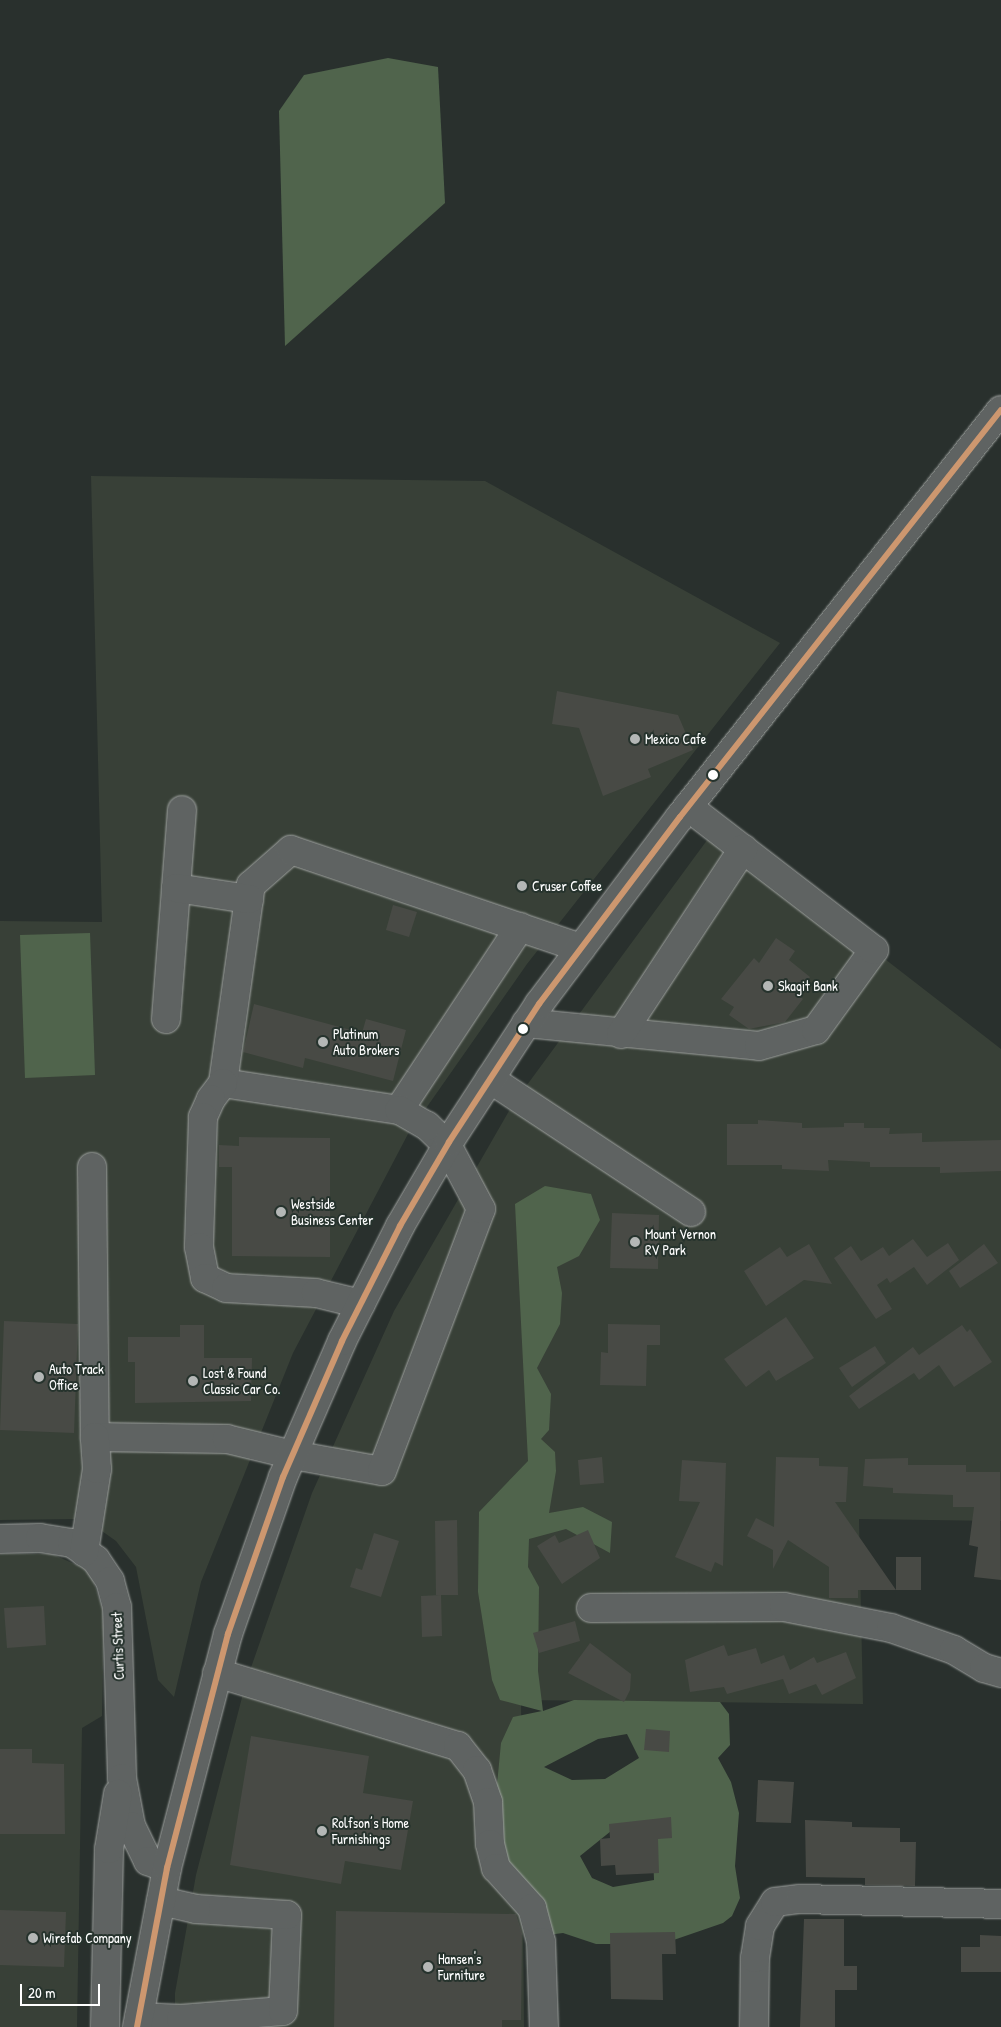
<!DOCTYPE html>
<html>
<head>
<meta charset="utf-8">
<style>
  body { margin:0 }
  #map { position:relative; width:1001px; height:2027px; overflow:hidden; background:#29302d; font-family:"Patrick Hand",sans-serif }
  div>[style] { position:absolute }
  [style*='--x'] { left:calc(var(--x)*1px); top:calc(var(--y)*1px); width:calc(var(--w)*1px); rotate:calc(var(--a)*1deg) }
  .built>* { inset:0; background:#384037 }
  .green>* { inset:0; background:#50644c }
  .building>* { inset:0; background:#484a45 }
  .roads { filter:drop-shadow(0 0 1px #9fa2a0) drop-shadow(0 0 1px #9fa2a0) }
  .minor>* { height:28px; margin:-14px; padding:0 14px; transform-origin:14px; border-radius:14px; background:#5f6362 }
  .major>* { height:28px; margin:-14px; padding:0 14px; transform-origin:14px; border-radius:14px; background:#5f6362 }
  .bus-1>* { height:6px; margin:-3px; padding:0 3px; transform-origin:3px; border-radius:3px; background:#cd976f }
  .dots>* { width:14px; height:14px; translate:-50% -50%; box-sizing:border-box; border:2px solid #26332d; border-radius:50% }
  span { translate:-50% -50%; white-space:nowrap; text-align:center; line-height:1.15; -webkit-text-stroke:4px #26332d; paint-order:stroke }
  .poi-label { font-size:14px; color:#fff }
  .left { translate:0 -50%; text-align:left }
  .street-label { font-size:14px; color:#fff }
  .scale { position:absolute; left:20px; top:1984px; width:80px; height:22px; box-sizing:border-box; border:2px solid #fff; border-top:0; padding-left:6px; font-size:15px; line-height:18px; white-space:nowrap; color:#fff; -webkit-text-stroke:4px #26332d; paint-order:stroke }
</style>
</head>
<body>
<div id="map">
  <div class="built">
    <div style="clip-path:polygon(91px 476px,485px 481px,780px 643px,527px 964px,408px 1134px,293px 1353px,201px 1582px,174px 1697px,158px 1680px,136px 1567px,116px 1541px,99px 1529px,75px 1519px,0 1520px,0 921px,102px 922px)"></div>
    <div style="clip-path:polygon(716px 828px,1001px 1049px,1001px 1521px,859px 1519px,863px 1704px,521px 1700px,524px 2027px,175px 2027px,175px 1993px,196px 1875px,246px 1682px,312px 1493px,394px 1311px,513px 1104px)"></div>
    <div style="clip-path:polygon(0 1554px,52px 1554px,90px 1571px,104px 1614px,102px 1716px,82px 1728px,77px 2027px,0 2027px)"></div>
  </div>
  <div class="green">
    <div style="clip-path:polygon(388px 58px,438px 67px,445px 203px,285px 346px,279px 111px,304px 75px)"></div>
    <div style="clip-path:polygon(90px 933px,95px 1075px,25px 1078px,20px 935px)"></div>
    <div style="clip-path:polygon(evenodd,545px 1186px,591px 1194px,600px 1220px,579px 1256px,557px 1267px,562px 1293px,560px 1324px,537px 1368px,551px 1394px,549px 1430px,541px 1439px,555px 1452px,556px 1471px,549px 1513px,583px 1507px,612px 1522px,610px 1553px,566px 1529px,529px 1539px,528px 1567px,539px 1587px,538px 1671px,543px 1711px,574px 1700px,720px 1702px,729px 1714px,730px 1745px,718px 1758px,731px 1782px,739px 1813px,735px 1866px,740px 1898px,732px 1916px,723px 1923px,662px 1944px,596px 1944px,563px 1933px,531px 1937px,511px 1896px,495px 1806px,501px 1743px,513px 1717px,542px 1711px,500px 1700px,492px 1680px,478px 1592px,479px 1512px,528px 1461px,515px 1204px,545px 1186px,627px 1734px,639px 1758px,605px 1779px,572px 1780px,544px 1767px,598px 1739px,627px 1734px,545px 1186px,621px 1823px,652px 1829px,654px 1880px,613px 1887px,592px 1878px,580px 1856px,621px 1823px)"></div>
  </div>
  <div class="building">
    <div style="clip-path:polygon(557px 691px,678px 715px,693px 750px,648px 769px,651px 777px,603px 796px,579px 728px,552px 724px)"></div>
    <div style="clip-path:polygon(393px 905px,417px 912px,409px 937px,386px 930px)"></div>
    <div style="clip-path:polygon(776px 938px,795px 951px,789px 960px,810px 977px,798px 995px,803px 999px,785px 1022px,749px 1029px,729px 1015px,734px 1007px,721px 999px,754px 958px,759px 963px)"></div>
    <div style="clip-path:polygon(254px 1004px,362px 1033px,366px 1019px,406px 1030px,393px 1081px,305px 1058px,303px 1068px,243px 1052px)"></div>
    <div style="clip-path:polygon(758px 1120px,802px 1123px,802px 1128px,844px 1127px,844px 1123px,864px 1123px,864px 1128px,890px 1128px,889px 1134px,922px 1133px,922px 1142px,1001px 1140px,1001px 1171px,940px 1173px,940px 1167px,870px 1167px,870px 1162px,828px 1160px,829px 1171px,782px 1169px,782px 1165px,727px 1165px,727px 1124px,758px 1124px)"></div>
    <div style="clip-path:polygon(239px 1137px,330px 1138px,330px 1257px,232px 1256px,232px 1167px,219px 1167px,219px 1145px,239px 1146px)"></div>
    <div style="clip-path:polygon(612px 1213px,659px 1215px,658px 1269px,610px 1268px)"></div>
    <div style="clip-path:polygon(913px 1239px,927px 1257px,948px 1243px,959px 1260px,927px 1285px,914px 1267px,890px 1283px,887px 1278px,877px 1285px,892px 1309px,876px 1319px,834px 1258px,851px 1246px,861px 1261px,883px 1247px,889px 1256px)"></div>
    <div style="clip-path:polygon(809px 1244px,832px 1284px,804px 1280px,766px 1306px,744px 1271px,780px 1247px,787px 1257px)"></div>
    <div style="clip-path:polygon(984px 1244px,998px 1263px,960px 1288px,949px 1271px)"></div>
    <div style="clip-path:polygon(786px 1317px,814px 1358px,776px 1381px,769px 1370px,746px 1387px,724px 1359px)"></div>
    <div style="clip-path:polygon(4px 1321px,78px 1324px,74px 1433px,0 1430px)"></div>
    <div style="clip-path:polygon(608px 1324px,660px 1325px,660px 1345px,647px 1345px,646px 1386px,600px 1385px,601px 1352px,608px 1353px)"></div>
    <div style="clip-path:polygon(180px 1325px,204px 1325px,204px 1358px,252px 1358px,251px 1401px,135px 1403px,135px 1362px,128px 1362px,128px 1337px,180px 1337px)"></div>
    <div style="clip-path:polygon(962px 1325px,967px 1332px,970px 1329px,992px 1362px,954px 1387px,939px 1365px,919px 1380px,914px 1373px,859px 1409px,849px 1396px,913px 1347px,919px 1355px)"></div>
    <div style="clip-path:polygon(875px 1346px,886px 1363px,852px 1387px,839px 1368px)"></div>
    <div style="clip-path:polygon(602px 1457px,604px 1483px,580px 1485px,578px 1460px)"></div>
    <div style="clip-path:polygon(776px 1457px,819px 1458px,819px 1466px,848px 1467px,846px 1502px,835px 1502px,896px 1590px,896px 1557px,921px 1557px,921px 1590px,858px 1590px,858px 1598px,829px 1598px,829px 1567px,788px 1540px,773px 1569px,773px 1550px,747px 1536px,756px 1518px,774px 1527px)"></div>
    <div style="clip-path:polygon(908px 1458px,908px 1465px,966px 1465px,966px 1472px,1000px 1472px,1001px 1580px,974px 1577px,978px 1547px,969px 1545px,974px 1507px,953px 1507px,953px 1495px,893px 1493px,893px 1488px,863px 1486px,865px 1459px)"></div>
    <div style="clip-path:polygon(682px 1460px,726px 1463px,723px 1566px,715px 1562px,711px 1572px,675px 1557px,700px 1502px,679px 1501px)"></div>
    <div style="clip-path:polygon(457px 1520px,458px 1595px,436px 1595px,435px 1521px)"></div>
    <div style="clip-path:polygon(588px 1530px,600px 1558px,562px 1584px,537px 1546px,555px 1535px,559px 1543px)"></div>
    <div style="clip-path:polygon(374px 1533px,399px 1541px,381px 1597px,350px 1587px,356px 1568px,362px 1570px)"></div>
    <div style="clip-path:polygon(441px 1595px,442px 1636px,422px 1637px,421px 1596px)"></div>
    <div style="clip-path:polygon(44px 1606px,46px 1645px,7px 1648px,4px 1608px)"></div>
    <div style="clip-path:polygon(575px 1621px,580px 1641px,539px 1653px,533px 1633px)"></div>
    <div style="clip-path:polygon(590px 1643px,631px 1674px,630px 1690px,624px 1702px,568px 1673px)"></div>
    <div style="clip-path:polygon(724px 1645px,728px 1656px,756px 1648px,761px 1664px,784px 1655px,790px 1670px,814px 1657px,817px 1663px,846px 1652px,856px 1678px,822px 1695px,816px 1684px,789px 1694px,783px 1679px,727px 1694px,724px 1687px,690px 1692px,685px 1660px)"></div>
    <div style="clip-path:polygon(646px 1729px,670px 1731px,669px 1752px,644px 1750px)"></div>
    <div style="clip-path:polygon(251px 1736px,369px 1756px,363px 1793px,413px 1801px,401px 1870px,345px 1861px,341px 1884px,230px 1865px)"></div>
    <div style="clip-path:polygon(0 1749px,32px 1749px,32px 1763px,64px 1764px,65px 1834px,0 1834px)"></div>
    <div style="clip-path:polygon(758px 1780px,794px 1782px,791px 1823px,756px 1822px)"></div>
    <div style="clip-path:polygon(671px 1817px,672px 1838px,658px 1839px,659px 1873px,616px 1875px,615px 1865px,601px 1866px,600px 1839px,610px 1838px,609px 1824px)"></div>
    <div style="clip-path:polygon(805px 1820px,852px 1822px,852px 1827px,900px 1828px,900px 1842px,916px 1842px,915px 1886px,865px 1885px,865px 1878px,806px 1877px)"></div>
    <div style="clip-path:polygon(0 1910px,66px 1912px,64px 1967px,0 1965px)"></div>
    <div style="clip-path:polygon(336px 1911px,516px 1914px,522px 1933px,521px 2020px,502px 2020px,502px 2027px,334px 2027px)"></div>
    <div style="clip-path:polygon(804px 1919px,844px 1919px,844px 1966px,857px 1966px,857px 1990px,835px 1990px,835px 2027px,800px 2027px)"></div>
    <div style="clip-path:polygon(675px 1932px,676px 1954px,662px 1954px,663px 2000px,611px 1999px,610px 1933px)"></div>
    <div style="clip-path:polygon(980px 1935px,1001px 1936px,1001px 1972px,961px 1972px,961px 1947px,980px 1947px)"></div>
  </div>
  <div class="roads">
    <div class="minor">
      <div style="--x:176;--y:888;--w:78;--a:-85.6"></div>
      <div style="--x:520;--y:927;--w:219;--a:123.5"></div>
      <div style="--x:399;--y:1110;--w:178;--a:-171.3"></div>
      <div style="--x:223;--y:1083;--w:200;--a:-82"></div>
      <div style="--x:251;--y:885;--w:53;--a:-41.2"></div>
      <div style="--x:291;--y:850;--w:306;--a:18.7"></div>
      <div style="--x:166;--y:1019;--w:131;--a:-85.6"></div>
      <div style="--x:176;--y:888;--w:74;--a:8.6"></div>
      <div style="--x:526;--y:1023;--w:234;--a:5.6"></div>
      <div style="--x:759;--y:1046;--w:59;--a:-15.7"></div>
      <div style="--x:816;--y:1030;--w:99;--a:-54.1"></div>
      <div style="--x:874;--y:950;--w:235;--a:-142.4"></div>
      <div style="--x:621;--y:1034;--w:222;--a:-56.6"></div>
      <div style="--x:490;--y:1079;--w:241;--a:33.5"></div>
      <div style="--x:223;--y:1083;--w:20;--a:127"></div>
      <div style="--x:211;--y:1099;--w:20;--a:114"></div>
      <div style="--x:203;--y:1117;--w:130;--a:91.8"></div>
      <div style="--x:199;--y:1247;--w:32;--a:79"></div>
      <div style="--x:205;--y:1278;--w:23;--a:25"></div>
      <div style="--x:226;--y:1288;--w:90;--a:3.2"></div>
      <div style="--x:316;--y:1293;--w:46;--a:13.7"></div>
      <div style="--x:92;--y:1167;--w:270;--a:89.4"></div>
      <div style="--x:95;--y:1437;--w:132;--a:0.9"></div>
      <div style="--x:227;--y:1439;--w:68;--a:13.6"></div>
      <div style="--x:293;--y:1455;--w:90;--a:10.2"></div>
      <div style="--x:382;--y:1471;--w:280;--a:-69.3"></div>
      <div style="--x:481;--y:1209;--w:72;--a:-118"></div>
      <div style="--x:447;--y:1145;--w:28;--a:-136"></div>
      <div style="--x:427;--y:1126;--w:32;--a:-150"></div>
      <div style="--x:0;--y:1539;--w:40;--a:-1.4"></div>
      <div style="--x:40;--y:1538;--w:32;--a:9"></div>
      <div style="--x:72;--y:1543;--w:29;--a:35"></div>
      <div style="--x:96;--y:1560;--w:25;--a:56"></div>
      <div style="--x:110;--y:1581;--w:27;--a:75"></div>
      <div style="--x:117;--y:1607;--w:171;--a:88.3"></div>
      <div style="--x:122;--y:1778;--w:49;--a:79.4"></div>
      <div style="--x:131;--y:1826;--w:39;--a:64"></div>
      <div style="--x:148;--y:1861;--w:20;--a:20"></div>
      <div style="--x:84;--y:1552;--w:84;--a:-81.1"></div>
      <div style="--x:97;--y:1469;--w:32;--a:-94"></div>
      <div style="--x:591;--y:1608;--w:193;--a:-0.3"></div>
      <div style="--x:784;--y:1607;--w:109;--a:11.1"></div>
      <div style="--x:891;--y:1628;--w:67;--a:19.2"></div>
      <div style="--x:954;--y:1650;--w:35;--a:31"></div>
      <div style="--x:984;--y:1668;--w:18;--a:16"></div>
      <div style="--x:217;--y:1673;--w:252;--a:16.9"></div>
      <div style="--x:458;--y:1746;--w:31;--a:52"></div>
      <div style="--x:477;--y:1770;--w:34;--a:71"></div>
      <div style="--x:488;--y:1802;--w:42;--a:87.3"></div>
      <div style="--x:490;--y:1844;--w:25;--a:76"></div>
      <div style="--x:496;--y:1868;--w:54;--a:48"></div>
      <div style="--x:532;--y:1908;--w:35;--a:75"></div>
      <div style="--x:541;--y:1942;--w:85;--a:88"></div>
      <div style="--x:139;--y:2017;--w:42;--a:2.7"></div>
      <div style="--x:181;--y:2019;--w:102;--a:-4.5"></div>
      <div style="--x:283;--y:2011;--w:96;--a:-87.6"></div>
      <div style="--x:287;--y:1915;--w:91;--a:-176.2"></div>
      <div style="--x:196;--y:1909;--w:36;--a:-167"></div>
      <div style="--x:105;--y:2027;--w:178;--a:-88.7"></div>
      <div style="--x:109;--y:1849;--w:56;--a:-80.7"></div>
      <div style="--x:754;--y:2027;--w:69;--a:-89.2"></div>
      <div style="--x:755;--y:1958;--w:32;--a:-81"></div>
      <div style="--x:760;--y:1926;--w:28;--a:-58"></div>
      <div style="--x:775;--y:1902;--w:25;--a:-7"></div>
      <div style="--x:800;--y:1899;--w:201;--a:1.4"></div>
    </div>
    <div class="major">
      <div style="--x:137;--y:2027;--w:162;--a:-79.3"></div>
      <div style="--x:167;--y:1868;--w:242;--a:-75.4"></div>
      <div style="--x:228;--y:1634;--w:166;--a:-70.7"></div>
      <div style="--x:283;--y:1477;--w:148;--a:-66.5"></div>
      <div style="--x:342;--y:1341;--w:129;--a:-63.2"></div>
      <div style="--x:400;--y:1226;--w:97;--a:-59.7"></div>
      <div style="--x:449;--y:1142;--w:165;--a:-56.9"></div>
      <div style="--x:539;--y:1004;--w:234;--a:-53"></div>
      <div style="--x:680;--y:817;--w:518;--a:-51.74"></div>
    </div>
  </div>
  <div class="bus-1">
    <div style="--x:137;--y:2027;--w:162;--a:-79.3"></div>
    <div style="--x:167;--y:1868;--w:242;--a:-75.4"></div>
    <div style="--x:228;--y:1634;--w:166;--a:-70.7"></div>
    <div style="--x:283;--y:1477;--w:148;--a:-66.5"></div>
    <div style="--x:342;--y:1341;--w:129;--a:-63.2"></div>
    <div style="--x:400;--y:1226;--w:97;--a:-59.7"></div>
    <div style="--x:449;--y:1142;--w:165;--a:-56.9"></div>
    <div style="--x:539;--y:1004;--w:234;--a:-53"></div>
    <div style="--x:680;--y:817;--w:518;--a:-51.74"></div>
  </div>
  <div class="dots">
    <div style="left:635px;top:739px;background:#b4b7b6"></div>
    <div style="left:713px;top:775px;background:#fff"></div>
    <div style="left:522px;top:886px;background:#b4b7b6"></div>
    <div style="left:768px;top:986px;background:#b4b7b6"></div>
    <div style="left:523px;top:1029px;background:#fff"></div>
    <div style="left:323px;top:1042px;background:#b4b7b6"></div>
    <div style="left:281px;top:1212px;background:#b4b7b6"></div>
    <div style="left:635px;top:1242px;background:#b4b7b6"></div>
    <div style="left:39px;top:1377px;background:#b4b7b6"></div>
    <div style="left:193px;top:1381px;background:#b4b7b6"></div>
    <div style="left:322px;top:1831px;background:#b4b7b6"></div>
    <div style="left:33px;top:1938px;background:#b4b7b6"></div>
    <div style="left:428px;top:1967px;background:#b4b7b6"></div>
  </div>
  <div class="poi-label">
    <span class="left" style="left:645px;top:739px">Mexico Cafe</span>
    <span class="left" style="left:532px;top:886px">Cruser Coffee</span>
    <span class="left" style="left:778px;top:986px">Skagit Bank</span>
    <span class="left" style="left:333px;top:1042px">Platinum<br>Auto Brokers</span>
    <span class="left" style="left:291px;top:1212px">Westside<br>Business Center</span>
    <span class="left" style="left:645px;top:1242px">Mount Vernon<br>RV Park</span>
    <span class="left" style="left:49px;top:1377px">Auto Track<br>Office</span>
    <span class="left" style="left:203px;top:1381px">Lost &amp; Found<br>Classic Car Co.</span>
    <span class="left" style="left:332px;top:1831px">Rolfson’s Home<br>Furnishings</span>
    <span class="left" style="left:43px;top:1938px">Wirefab Company</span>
    <span class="left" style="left:438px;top:1967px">Hansen's<br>Furniture</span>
  </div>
  <div class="street-label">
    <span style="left:118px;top:1646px;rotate:-92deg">Curtis Street</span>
  </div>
  <div class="scale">20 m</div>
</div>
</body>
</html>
